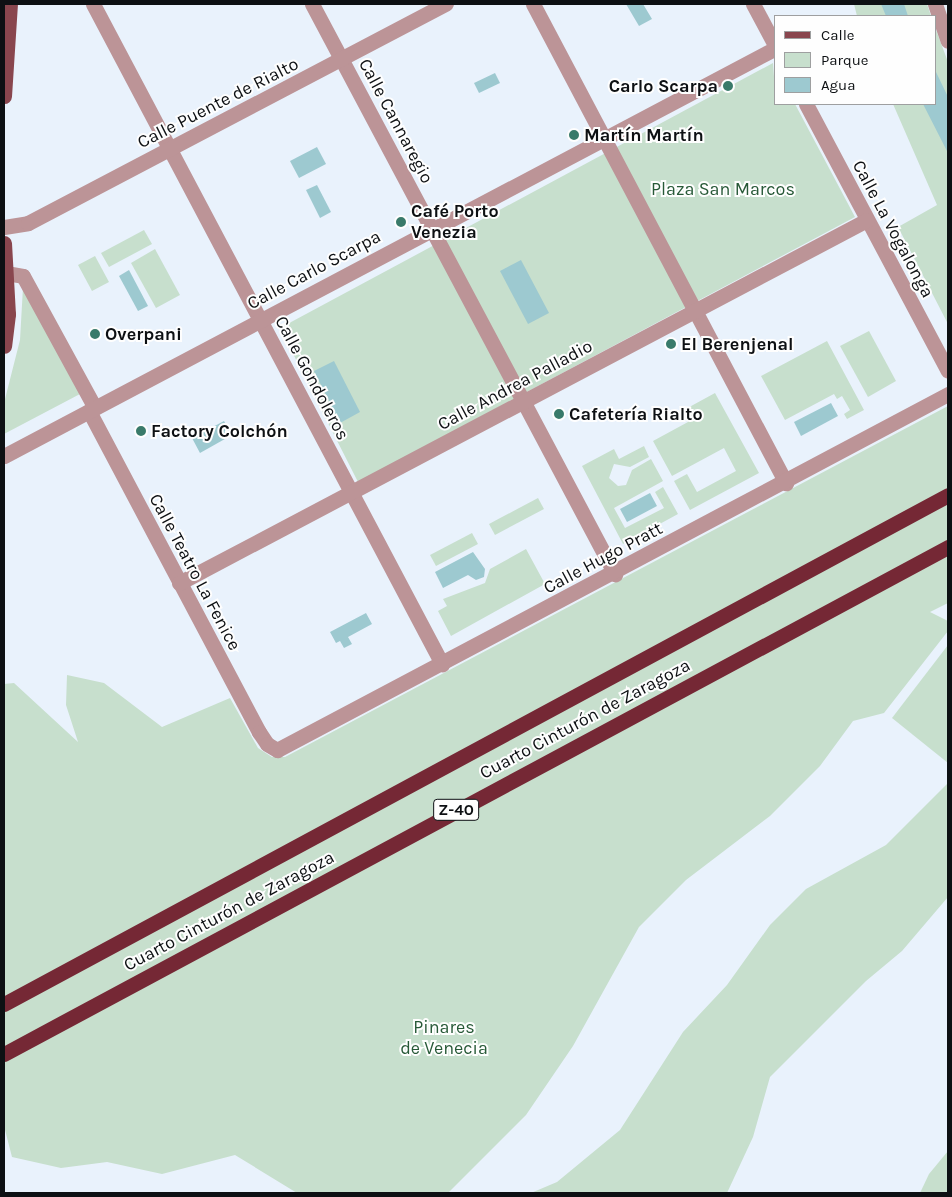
<!DOCTYPE html>
<html>
<head>
<meta charset="utf-8">
<style>
  body { margin:0 }
  #map { position:relative; width:952px; height:1197px; overflow:hidden; background:#e9f2fc; font-family:Karla,sans-serif }
  div>[style] { position:absolute }
  [style*='--x'] { left:calc(var(--x)*1px); top:calc(var(--y)*1px); width:calc(var(--w)*1px); rotate:calc(var(--a)*1deg) }
  .green>* { inset:0; background:#c7dfcd }
  .water>* { inset:0; background:#9dc9d0 }
  .minor>* { height:15px; margin:-7.5px; padding:0 7.5px; transform-origin:7.5px; border-radius:7.5px; background:#bc9497 }
  .major>* { height:15px; margin:-7.5px; padding:0 7.5px; transform-origin:7.5px; border-radius:7.5px; background:#89464e }
  .highway>* { height:15px; margin:-7.5px; padding:0 7.5px; transform-origin:7.5px; border-radius:7.5px; background:#752835 }
  .dots>* { width:14px; height:14px; translate:-50% -50%; box-sizing:border-box; border:2px solid #fefefe; border-radius:50% }
  span { translate:-50% -50%; white-space:nowrap; text-align:center; line-height:1.15; -webkit-text-stroke:4px #fefefe; paint-order:stroke }
  .shield-label span { padding:1px 4px; background:#fefefe; border:1px solid; border-radius:4px; -webkit-text-stroke-width:0 }
  .shield-label { font-size:16px; color:#0d1013; font-weight:700 }
  .poi-label { font-size:18px; color:#0d1013; font-weight:700 }
  .right { translate:-100% -50%; text-align:right }
  .left { translate:0 -50%; text-align:left }
  .street-label { font-size:18px; color:#0d1013 }
  .park-label { font-size:18px; color:#275937 }
  .frame { position:absolute; inset:0; border:5px solid #0d1013; pointer-events:none }
  .legend { position:absolute; left:774px; top:15px; width:162px; height:90px; box-sizing:border-box; background:#fefefe; border:1px solid #9e9fa0; margin:0; padding:6px 9px; list-style:none; font-size:15px; color:#0d1013 }
  .legend li { display:flex; align-items:center; gap:10px; height:25px }
  .legend b { width:25px; border:1px solid #9e9fa0 }
</style>
</head>
<body>
<div id="map">
  <div class="green">
    <div style="clip-path:polygon(854px 4px,927px 4px,931px 16px,857px 16px)"></div>
    <div style="clip-path:polygon(936px 30px,948px 62px,948px 324px,898px 227px,937px 205px,893px 104px,936px 104px)"></div>
    <div style="clip-path:polygon(773px 63px,776px 104px,795px 104px,855px 217px,358px 482px,280px 328px)"></div>
    <div style="clip-path:polygon(144px 230px,152px 244px,109px 267px,101px 253px)"></div>
    <div style="clip-path:polygon(155px 249px,180px 295px,156px 308px,131px 263px)"></div>
    <div style="clip-path:polygon(95px 256px,109px 282px,92px 291px,78px 265px)"></div>
    <div style="clip-path:polygon(23px 287px,80px 394px,4px 434px,4px 403px,20px 340px)"></div>
    <div style="clip-path:polygon(869px 331px,896px 381px,868px 397px,840px 346px)"></div>
    <div style="clip-path:polygon(827px 341px,864px 410px,847px 419px,844px 414px,850px 410px,842px 396px,837px 399px,834px 394px,785px 420px,761px 376px)"></div>
    <div style="clip-path:polygon(715px 393px,759px 473px,690px 510px,674px 481px,687px 474px,697px 492px,736px 471px,724px 448px,672px 476px,653px 441px,688px 422px,682px 411px)"></div>
    <div style="clip-path:polygon(948px 406px,948px 603px,930px 612px,948px 621px,948px 631px,884px 713px,853px 721px,820px 766px,770px 816px,686px 880px,639px 927px,573px 1046px,526px 1115px,448px 1193px,297px 1193px,235px 1155px,162px 1174px,107px 1162px,61px 1168px,12px 1157px,4px 1126px,4px 684px,14px 683px,78px 742px,66px 705px,67px 675px,104px 683px,162px 727px,230px 698px,258px 748px,272px 757px,285px 757px)"></div>
    <div style="clip-path:polygon(644px 446px,649px 457px,630px 467px,614px 464px,609px 478px,618px 486px,626px 485px,632px 470px,651px 459px,663px 481px,614px 508px,625px 528px,664px 508px,655px 492px,663px 487px,678px 514px,623px 544px,582px 466px,614px 449px,619px 459px)"></div>
    <div style="clip-path:polygon(538px 498px,544px 509px,495px 535px,489px 524px)"></div>
    <div style="clip-path:polygon(472px 533px,478px 544px,436px 566px,430px 555px)"></div>
    <div style="clip-path:polygon(526px 549px,545px 584px,451px 636px,438px 611px,447px 606px,443px 599px,485px 583px,490px 569px)"></div>
    <div style="clip-path:polygon(948px 645px,948px 763px,892px 718px)"></div>
    <div style="clip-path:polygon(948px 783px,948px 897px,902px 951px,866px 981px,770px 1077px,753px 1137px,727px 1193px,531px 1193px,557px 1182px,620px 1130px,683px 1032px,727px 985px,770px 925px,806px 889px,886px 845px)"></div>
    <div style="clip-path:polygon(948px 1151px,948px 1193px,920px 1193px,929px 1174px)"></div>
  </div>
  <div class="water">
    <div style="clip-path:polygon(626px 4px,643px 4px,652px 19px,639px 26px)"></div>
    <div style="clip-path:polygon(881px 4px,904px 4px,908px 16px,886px 16px)"></div>
    <div style="clip-path:polygon(936px 72px,948px 97px,948px 153px,923px 104px,936px 104px)"></div>
    <div style="clip-path:polygon(495px 73px,500px 83px,479px 93px,474px 83px)"></div>
    <div style="clip-path:polygon(317px 147px,326px 164px,299px 178px,290px 161px)"></div>
    <div style="clip-path:polygon(317px 185px,331px 212px,320px 218px,306px 190px)"></div>
    <div style="clip-path:polygon(521px 260px,549px 313px,528px 324px,500px 271px)"></div>
    <div style="clip-path:polygon(129px 270px,148px 306px,138px 311px,119px 276px)"></div>
    <div style="clip-path:polygon(334px 361px,360px 412px,340px 423px,314px 371px)"></div>
    <div style="clip-path:polygon(831px 403px,838px 416px,801px 436px,794px 422px)"></div>
    <div style="clip-path:polygon(224px 421px,232px 435px,200px 453px,192px 438px)"></div>
    <div style="clip-path:polygon(650px 493px,657px 506px,627px 522px,620px 509px)"></div>
    <div style="clip-path:polygon(473px 552px,485px 569px,484px 577px,476px 580px,468px 575px,443px 588px,435px 572px)"></div>
    <div style="clip-path:polygon(366px 613px,372px 624px,348px 637px,352px 644px,344px 648px,340px 641px,336px 643px,330px 632px)"></div>
  </div>
  <div class="minor">
    <div style="--x:93;--y:4;--w:747;--a:62.13"></div>
    <div style="--x:312;--y:4;--w:646;--a:62.01"></div>
    <div style="--x:533;--y:4;--w:542;--a:62.16"></div>
    <div style="--x:753;--y:4;--w:49;--a:61.9"></div>
    <div style="--x:935;--y:4;--w:39;--a:71"></div>
    <div style="--x:806;--y:104;--w:302;--a:62"></div>
    <div style="--x:4;--y:227;--w:24;--a:-9"></div>
    <div style="--x:28;--y:223;--w:472;--a:-27.7"></div>
    <div style="--x:6;--y:273;--w:17;--a:10"></div>
    <div style="--x:23;--y:276;--w:150;--a:61.4"></div>
    <div style="--x:89;--y:411;--w:363;--a:62.1"></div>
    <div style="--x:259;--y:732;--w:14;--a:56"></div>
    <div style="--x:267;--y:744;--w:12;--a:31"></div>
    <div style="--x:277;--y:750;--w:760;--a:-27.95"></div>
    <div style="--x:4;--y:456;--w:873;--a:-27.86"></div>
    <div style="--x:179;--y:583;--w:778;--a:-27.82"></div>
  </div>
  <div class="major">
    <div style="--x:4;--y:96;--w:92;--a:-86.3"></div>
    <div style="--x:4;--y:243;--w:71;--a:86.8"></div>
    <div style="--x:8;--y:314;--w:32;--a:97"></div>
  </div>
  <div class="highway">
    <div style="--x:4;--y:1004;--w:1072;--a:-28.33"></div>
    <div style="--x:4;--y:1054;--w:1072;--a:-28.24"></div>
  </div>
  <div class="dots">
    <div style="left:728px;top:86px;background:#397a6a"></div>
    <div style="left:574px;top:135px;background:#397a6a"></div>
    <div style="left:401px;top:222px;background:#397a6a"></div>
    <div style="left:95px;top:334px;background:#397a6a"></div>
    <div style="left:671px;top:344px;background:#397a6a"></div>
    <div style="left:559px;top:414px;background:#397a6a"></div>
    <div style="left:141px;top:431px;background:#397a6a"></div>
  </div>
  <div class="shield-label">
    <span style="left:456px;top:810px">Z-40</span>
  </div>
  <div class="poi-label">
    <span class="right" style="left:718px;top:86px">Carlo Scarpa</span>
    <span class="left" style="left:584px;top:135px">Martín Martín</span>
    <span class="left" style="left:411px;top:222px">Café Porto<br>Venezia</span>
    <span class="left" style="left:105px;top:334px">Overpani</span>
    <span class="left" style="left:681px;top:344px">El Berenjenal</span>
    <span class="left" style="left:569px;top:414px">Cafetería Rialto</span>
    <span class="left" style="left:151px;top:431px">Factory Colchón</span>
  </div>
  <div class="street-label">
    <span style="left:218px;top:103px;rotate:-27deg">Calle Puente de Rialto</span>
    <span style="left:396px;top:121px;rotate:62deg">Calle Cannaregio</span>
    <span style="left:893px;top:229px;rotate:62deg">Calle La Vogalonga</span>
    <span style="left:314px;top:270px;rotate:-28deg">Calle Carlo Scarpa</span>
    <span style="left:312px;top:378px;rotate:62deg">Calle Gondoleros</span>
    <span style="left:515px;top:385px;rotate:-28deg">Calle Andrea Palladio</span>
    <span style="left:603px;top:558px;rotate:-28deg">Calle Hugo Pratt</span>
    <span style="left:195px;top:572px;rotate:62deg">Calle Teatro La Fenice</span>
    <span style="left:585px;top:719px;rotate:-28deg">Cuarto Cinturón de Zaragoza</span>
    <span style="left:229px;top:911px;rotate:-28deg">Cuarto Cinturón de Zaragoza</span>
  </div>
  <div class="park-label">
    <span style="left:723px;top:189px">Plaza San Marcos</span>
    <span style="left:444px;top:1038px">Pinares<br>de Venecia</span>
  </div>
  <div class="frame"></div>
  <ul class="legend">
  <li><b style="height:6px;background:#89464e"></b>Calle</li>
  <li><b style="height:14px;background:#c7dfcd"></b>Parque</li>
  <li><b style="height:14px;background:#9dc9d0"></b>Agua</li>
  </ul>
</div>
</body>
</html>
